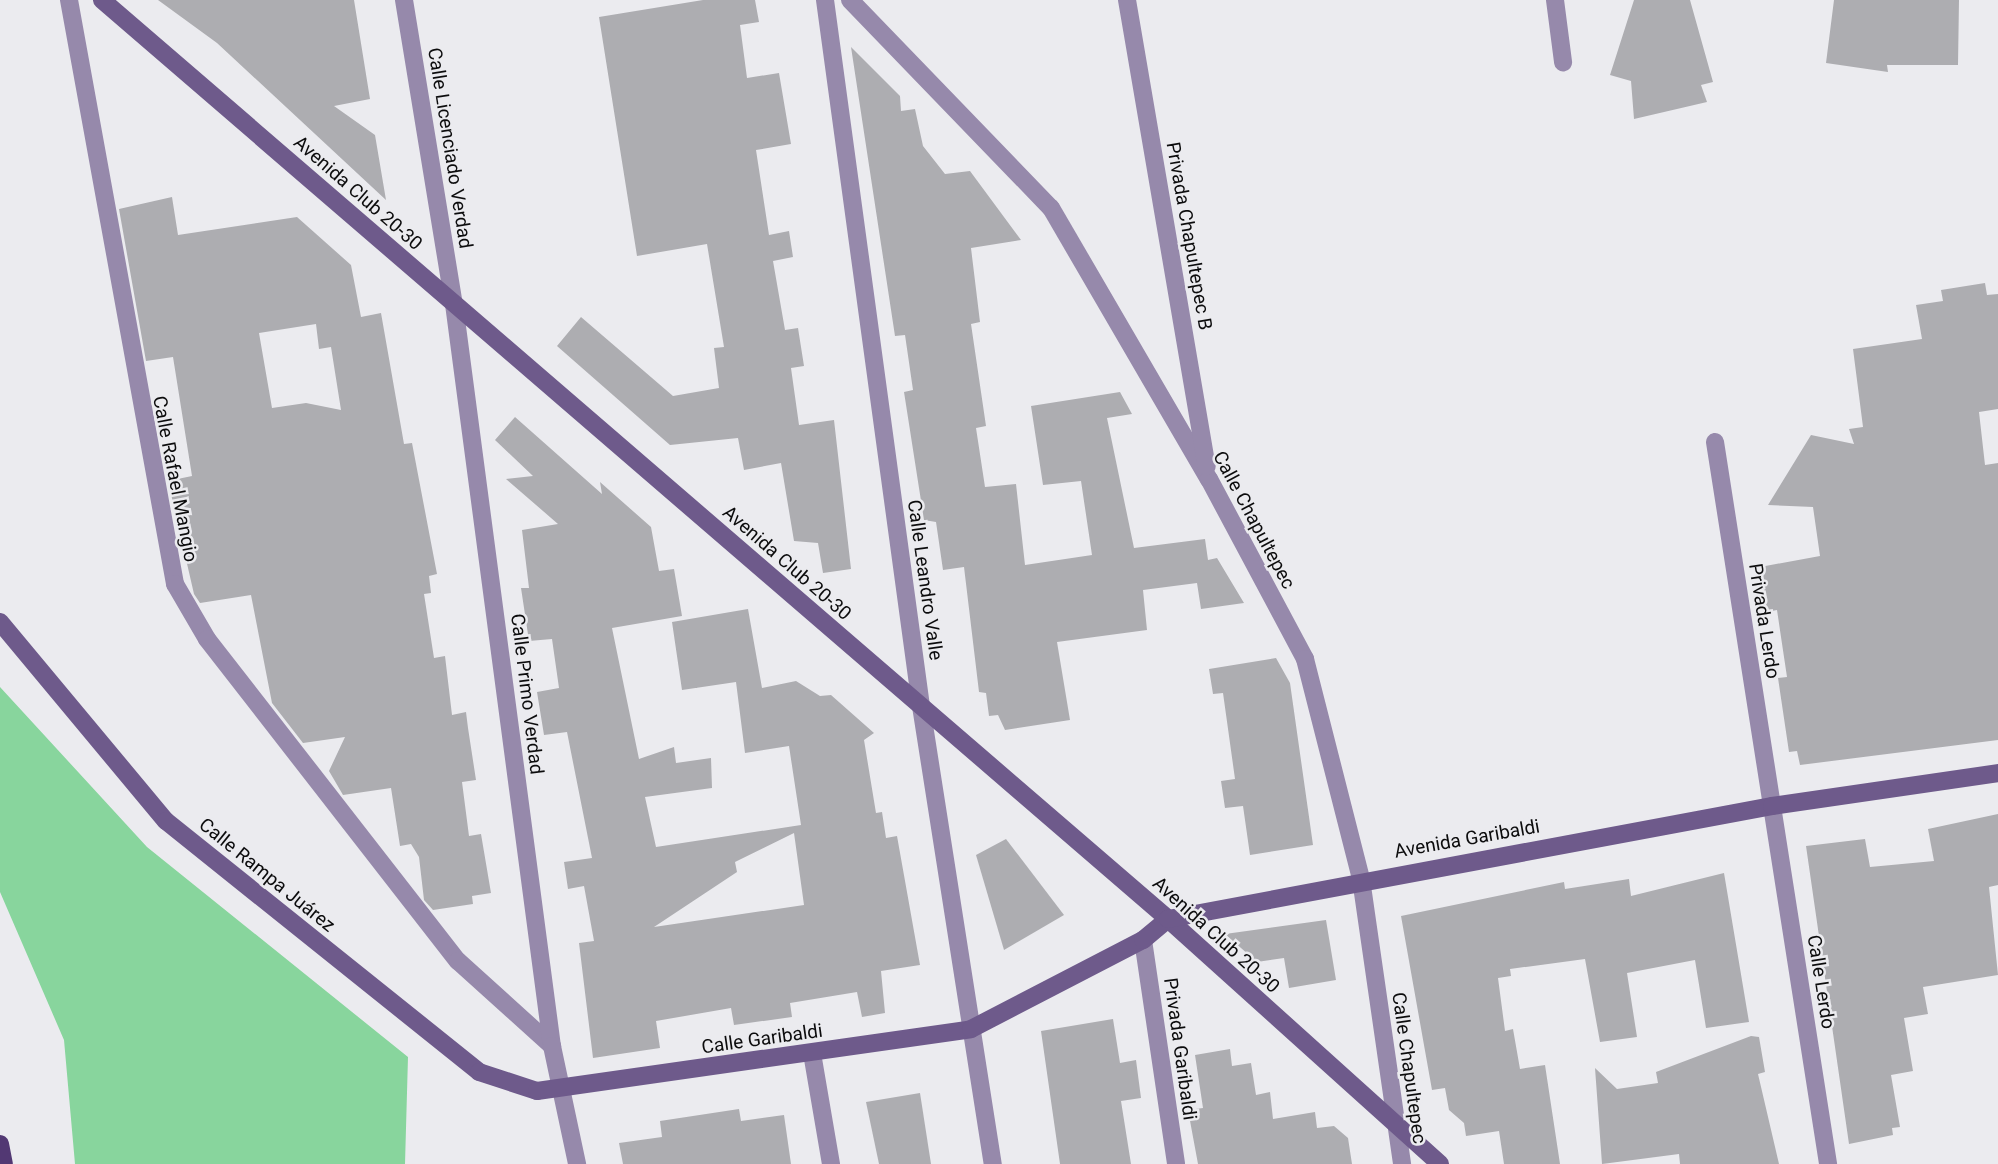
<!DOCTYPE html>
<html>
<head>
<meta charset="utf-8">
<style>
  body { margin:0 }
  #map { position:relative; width:1998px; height:1164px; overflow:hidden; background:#ebebef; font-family:Roboto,sans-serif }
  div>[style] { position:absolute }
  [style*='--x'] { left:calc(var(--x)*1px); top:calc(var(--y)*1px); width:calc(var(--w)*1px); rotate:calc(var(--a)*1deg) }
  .green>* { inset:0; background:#88d59d }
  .building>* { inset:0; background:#adadb1 }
  .lane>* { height:18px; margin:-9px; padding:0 9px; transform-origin:9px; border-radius:9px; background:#9689ab }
  .street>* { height:18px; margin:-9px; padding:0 9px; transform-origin:9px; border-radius:9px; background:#9689ab }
  .secondary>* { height:18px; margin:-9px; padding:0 9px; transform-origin:9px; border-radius:9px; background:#6e5a8b }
  .primary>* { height:18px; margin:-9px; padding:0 9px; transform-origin:9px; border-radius:9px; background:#523873 }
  span { translate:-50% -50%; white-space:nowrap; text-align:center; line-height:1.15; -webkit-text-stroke:5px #ebebef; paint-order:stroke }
  .street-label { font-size:19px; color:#0c0c0d }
</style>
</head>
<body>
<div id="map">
  <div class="green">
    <div style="clip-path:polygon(0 687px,147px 847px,408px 1057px,405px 1164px,75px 1164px,64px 1040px,0 892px)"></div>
  </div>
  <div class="building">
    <div style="clip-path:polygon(158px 0,354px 0,370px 99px,334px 106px,375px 135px,386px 200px,217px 43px)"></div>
    <div style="clip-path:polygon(703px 0,755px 0,759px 22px,740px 25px,747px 78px,779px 73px,791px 144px,756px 150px,769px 235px,789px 231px,793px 257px,773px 261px,785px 330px,798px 328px,804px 366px,791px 368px,799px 425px,834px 420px,851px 569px,823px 573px,818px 543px,794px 541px,781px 463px,744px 470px,738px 438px,670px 445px,557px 346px,581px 317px,673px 396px,719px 388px,714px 348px,724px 347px,707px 244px,637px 256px,599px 17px)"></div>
    <div style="clip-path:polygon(1634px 0,1690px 0,1713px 82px,1701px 85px,1707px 102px,1634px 119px,1631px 81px,1610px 75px)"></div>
    <div style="clip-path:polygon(1834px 0,1959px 0,1958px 65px,1887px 65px,1888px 72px,1826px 63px)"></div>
    <div style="clip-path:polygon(851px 47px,900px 96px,901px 111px,915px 109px,923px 146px,945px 174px,970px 171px,1021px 240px,971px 248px,980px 322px,971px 324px,986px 426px,976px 428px,985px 487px,1016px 484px,1025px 565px,1092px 555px,1081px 481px,1043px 485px,1031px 406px,1120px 392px,1132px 414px,1107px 418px,1134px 548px,1205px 539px,1208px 560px,1217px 558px,1244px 603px,1201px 609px,1197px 583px,1143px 590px,1147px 630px,1057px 642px,1070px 720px,1005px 730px,998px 715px,989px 716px,986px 693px,979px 692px,964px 567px,943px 570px,936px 522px,924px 520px,904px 392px,913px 390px,905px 335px,895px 336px)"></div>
    <div style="clip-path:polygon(evenodd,172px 197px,178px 235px,297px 217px,351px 265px,361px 317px,381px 313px,404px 444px,412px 443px,437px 574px,429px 576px,431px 593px,424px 594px,434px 658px,445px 656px,452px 715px,466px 712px,468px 728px,476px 780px,462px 782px,469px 836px,481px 834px,491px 893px,472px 896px,473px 904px,433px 910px,424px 900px,419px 857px,411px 844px,400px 846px,391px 788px,343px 795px,329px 771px,345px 737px,303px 743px,272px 703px,251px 595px,200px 603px,194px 594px,168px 481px,192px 476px,173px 357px,146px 361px,119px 209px,172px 197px,316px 324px,319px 349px,331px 347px,341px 410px,306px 403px,272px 408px,259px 333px,316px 324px)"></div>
    <div style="clip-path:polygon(1985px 283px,1987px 295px,1998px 294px,1998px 409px,1979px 412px,1985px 465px,1998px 463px,1998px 740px,1800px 765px,1797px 751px,1789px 752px,1778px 678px,1787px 677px,1781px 637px,1777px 610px,1767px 612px,1760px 567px,1820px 556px,1813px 507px,1768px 505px,1811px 435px,1854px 444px,1849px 429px,1863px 427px,1853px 349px,1922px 339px,1916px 305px,1943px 301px,1941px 290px)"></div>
    <div style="clip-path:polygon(evenodd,515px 417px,602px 494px,600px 482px,651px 527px,659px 571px,674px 569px,682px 616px,612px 628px,639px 759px,674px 747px,676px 763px,711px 758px,712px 788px,645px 797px,656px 847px,801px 825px,789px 746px,745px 753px,736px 682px,682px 690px,672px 622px,748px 609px,762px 688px,796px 681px,820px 696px,831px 695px,874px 733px,864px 740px,876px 813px,882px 812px,886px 838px,897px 836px,920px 965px,881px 971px,885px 1013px,862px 1017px,857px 992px,790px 1003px,792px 1017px,734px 1025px,731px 1008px,656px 1021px,660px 1048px,593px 1058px,579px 943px,594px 941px,584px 886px,568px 889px,564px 862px,592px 858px,567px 732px,544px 735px,537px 692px,559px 688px,552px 639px,529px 641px,521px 588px,529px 588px,522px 530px,558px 524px,506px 479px,533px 476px,495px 440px,515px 417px,794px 833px,804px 905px,654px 927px,737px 872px,735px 862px,794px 833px)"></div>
    <div style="clip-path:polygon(1276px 658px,1290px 683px,1313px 845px,1250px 855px,1243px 806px,1225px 808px,1221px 781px,1235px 779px,1223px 693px,1213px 694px,1209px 669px)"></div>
    <div style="clip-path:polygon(1998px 814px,1998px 885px,1989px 887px,1998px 975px,1923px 987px,1928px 1014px,1904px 1018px,1913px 1071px,1891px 1075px,1900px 1127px,1892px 1128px,1893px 1135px,1849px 1144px,1806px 846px,1865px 839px,1870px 867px,1934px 861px,1928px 829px)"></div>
    <div style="clip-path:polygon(1006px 839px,1064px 915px,1004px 950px,976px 855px)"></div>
    <div style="clip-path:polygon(1724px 873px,1749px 1022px,1706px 1028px,1695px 960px,1627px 973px,1637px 1037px,1600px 1042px,1585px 959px,1510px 969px,1511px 976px,1498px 978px,1505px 1031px,1513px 1029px,1520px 1069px,1545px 1065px,1560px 1164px,1504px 1164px,1499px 1131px,1466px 1136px,1464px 1123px,1449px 1110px,1445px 1088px,1432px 1090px,1401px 916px,1564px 882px,1565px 889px,1629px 879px,1631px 896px)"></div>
    <div style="clip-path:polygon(1326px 920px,1336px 980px,1289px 988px,1284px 958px,1257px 962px,1225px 934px)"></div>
    <div style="clip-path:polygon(1113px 1019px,1120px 1063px,1136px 1060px,1141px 1098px,1121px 1101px,1131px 1164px,1060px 1164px,1041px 1031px)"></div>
    <div style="clip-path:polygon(1751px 1036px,1759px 1037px,1765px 1072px,1758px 1074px,1779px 1164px,1680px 1164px,1679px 1154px,1602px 1164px,1595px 1068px,1617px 1089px,1658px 1083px,1656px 1072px)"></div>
    <div style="clip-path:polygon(1230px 1049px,1232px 1066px,1251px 1063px,1256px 1095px,1270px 1092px,1273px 1119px,1315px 1112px,1317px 1128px,1334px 1126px,1348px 1138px,1352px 1164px,1198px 1164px,1188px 1110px,1203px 1108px,1195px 1055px)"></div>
    <div style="clip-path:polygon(920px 1093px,931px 1164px,879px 1164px,866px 1102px)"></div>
    <div style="clip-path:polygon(739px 1109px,741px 1121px,784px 1115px,791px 1164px,623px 1164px,619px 1143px,662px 1137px,660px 1121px)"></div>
  </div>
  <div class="lane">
    <div style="--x:1555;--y:0;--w:63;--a:82.6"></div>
  </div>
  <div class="street">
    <div style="--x:69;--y:0;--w:594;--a:79.71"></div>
    <div style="--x:175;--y:584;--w:64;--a:59.8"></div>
    <div style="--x:207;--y:639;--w:408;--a:52.1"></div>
    <div style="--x:458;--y:961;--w:127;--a:42.1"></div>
    <div style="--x:404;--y:0;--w:308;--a:80.7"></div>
    <div style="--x:454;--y:304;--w:748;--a:82.48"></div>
    <div style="--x:552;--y:1046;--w:121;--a:78"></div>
    <div style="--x:825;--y:0;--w:712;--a:82.26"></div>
    <div style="--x:921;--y:706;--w:464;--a:81.1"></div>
    <div style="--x:850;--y:0;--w:289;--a:46"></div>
    <div style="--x:1051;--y:208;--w:314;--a:59.8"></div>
    <div style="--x:1209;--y:479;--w:204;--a:61.9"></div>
    <div style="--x:1305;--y:659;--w:227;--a:75.7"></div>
    <div style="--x:1361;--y:879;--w:288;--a:81.8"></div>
    <div style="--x:1127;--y:0;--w:473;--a:80.3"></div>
    <div style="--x:1715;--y:442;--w:731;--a:81.1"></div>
    <div style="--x:1143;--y:940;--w:226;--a:81.6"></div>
    <div style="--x:812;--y:1053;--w:113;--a:80.3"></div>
  </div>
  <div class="secondary">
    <div style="--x:102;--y:0;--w:1407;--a:40.76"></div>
    <div style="--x:1168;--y:919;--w:366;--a:42"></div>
    <div style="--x:0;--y:622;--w:259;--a:50.2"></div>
    <div style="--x:166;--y:821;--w:401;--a:38.7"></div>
    <div style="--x:479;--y:1072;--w:61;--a:18.1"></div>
    <div style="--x:537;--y:1091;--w:438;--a:-8.1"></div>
    <div style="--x:971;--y:1029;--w:194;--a:-27.4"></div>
    <div style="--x:1143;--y:940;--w:33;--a:-40"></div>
    <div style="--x:1168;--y:919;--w:614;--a:-10.6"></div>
    <div style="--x:1772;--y:806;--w:228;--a:-8.3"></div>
  </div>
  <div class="primary">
    <div style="--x:0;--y:1144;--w:20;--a:79"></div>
  </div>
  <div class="street-label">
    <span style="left:450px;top:148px;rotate:81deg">Calle Licenciado Verdad</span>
    <span style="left:358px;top:193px;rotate:41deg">Avenida Club 20-30</span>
    <span style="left:1189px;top:236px;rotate:80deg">Privada Chapultepec B</span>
    <span style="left:175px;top:479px;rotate:79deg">Calle Rafael Mangio</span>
    <span style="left:1254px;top:520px;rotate:62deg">Calle Chapultepec</span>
    <span style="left:787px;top:563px;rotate:41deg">Avenida Club 20-30</span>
    <span style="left:925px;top:580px;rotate:82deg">Calle Leandro Valle</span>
    <span style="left:1764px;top:621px;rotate:81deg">Privada Lerdo</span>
    <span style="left:527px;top:694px;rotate:83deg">Calle Primo Verdad</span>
    <span style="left:1467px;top:839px;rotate:-10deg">Avenida Garibaldi</span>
    <span style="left:267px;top:875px;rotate:39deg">Calle Rampa Juárez</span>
    <span style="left:1216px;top:935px;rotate:42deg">Avenida Club 20-30</span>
    <span style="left:1821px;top:982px;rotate:81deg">Calle Lerdo</span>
    <span style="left:762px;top:1039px;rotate:-8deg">Calle Garibaldi</span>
    <span style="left:1180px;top:1049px;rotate:82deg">Privada Garibaldi</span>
    <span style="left:1409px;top:1068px;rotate:82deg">Calle Chapultepec</span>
  </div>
</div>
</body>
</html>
